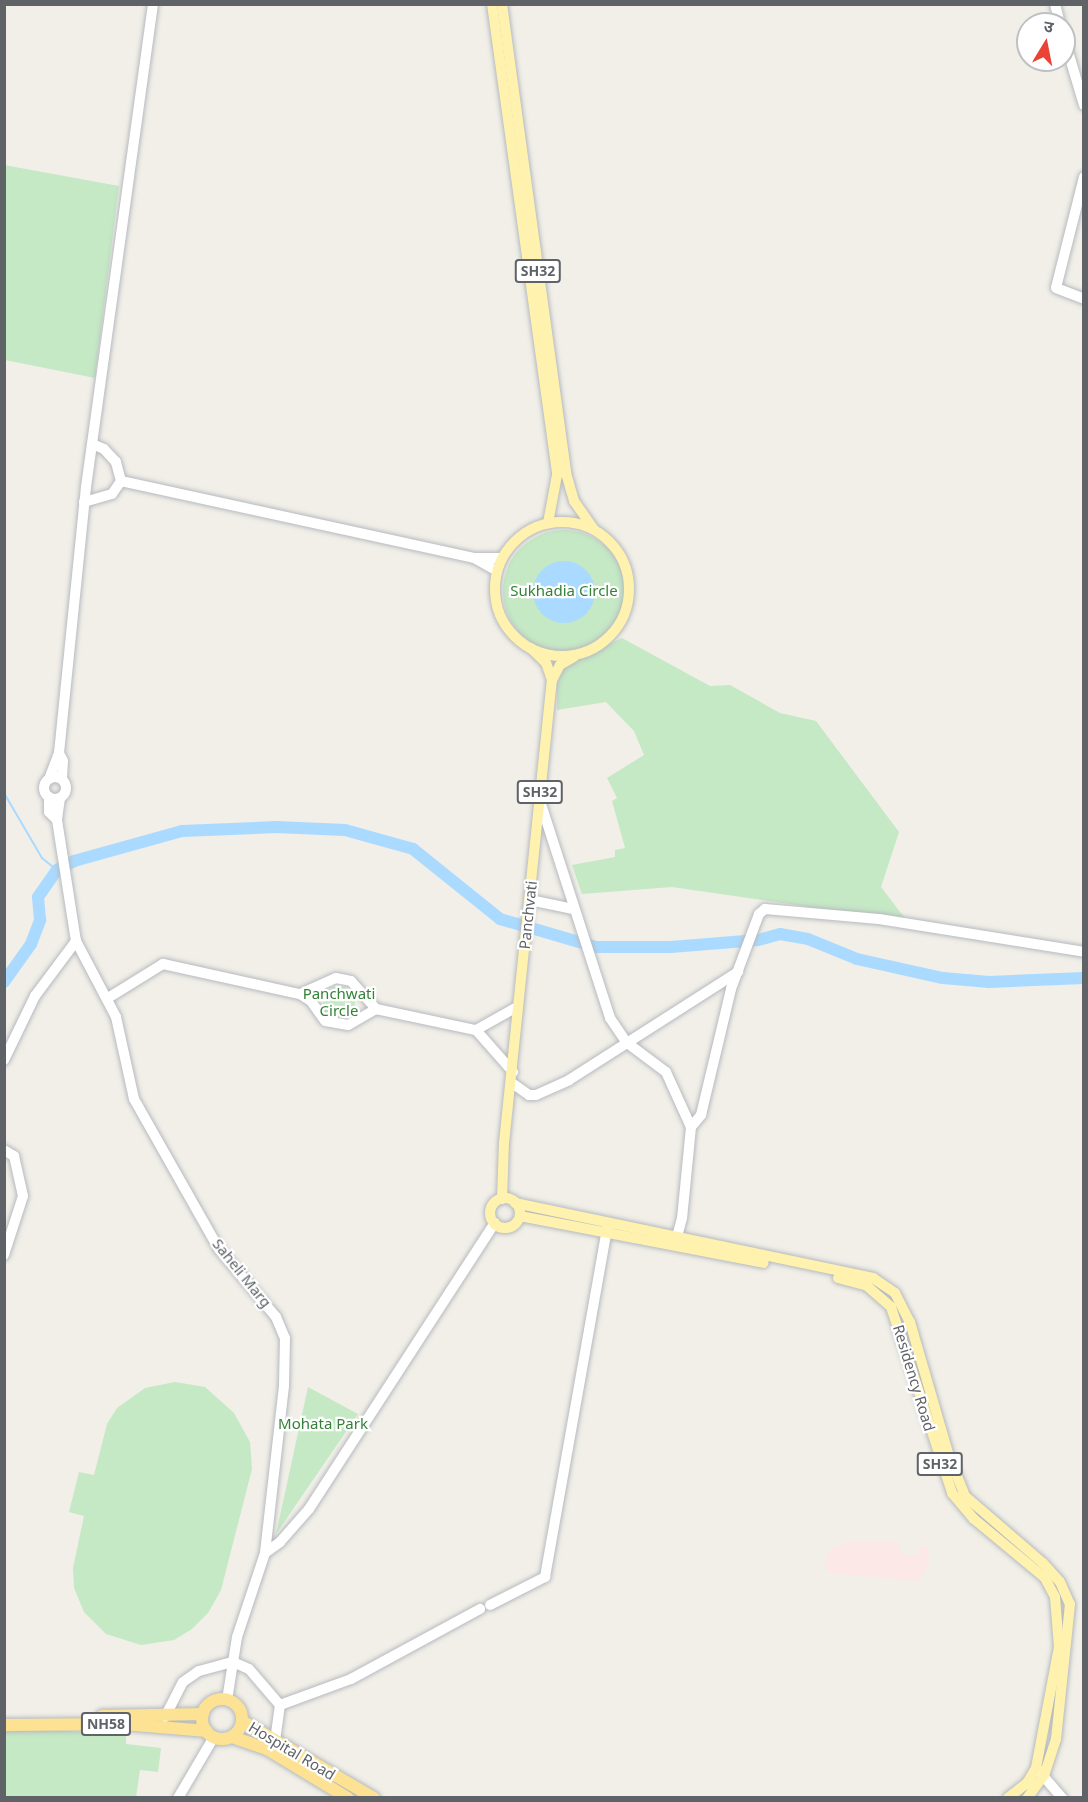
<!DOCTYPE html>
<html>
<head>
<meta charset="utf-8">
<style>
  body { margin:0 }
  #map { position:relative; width:1088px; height:1802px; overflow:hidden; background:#f1efe8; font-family:"Noto Sans","Noto Sans Devanagari",sans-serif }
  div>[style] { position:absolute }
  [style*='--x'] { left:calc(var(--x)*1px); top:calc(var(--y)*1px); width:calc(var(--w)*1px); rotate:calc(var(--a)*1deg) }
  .medical>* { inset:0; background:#fce8e6 }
  .green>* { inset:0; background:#c5e8c5 }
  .round { border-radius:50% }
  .water>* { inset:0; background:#aadaff }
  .stream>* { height:2px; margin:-1px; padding:0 1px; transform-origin:1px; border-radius:1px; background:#aadaff }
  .river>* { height:12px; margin:-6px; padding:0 6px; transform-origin:6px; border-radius:6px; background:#aadaff }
  .roads { filter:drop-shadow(0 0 2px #b6babf) drop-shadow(0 0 2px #b6babf) }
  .secondary>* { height:10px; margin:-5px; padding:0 5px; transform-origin:5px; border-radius:5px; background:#fff }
  .secondary>.ring { margin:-5px; padding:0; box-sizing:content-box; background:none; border:10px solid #fff; border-radius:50% }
  .primary>* { height:10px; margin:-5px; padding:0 5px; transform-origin:5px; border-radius:5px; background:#fff2af }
  .primary>.ring { margin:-5px; padding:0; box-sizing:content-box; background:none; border:10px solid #fff2af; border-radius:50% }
  .highway>* { height:12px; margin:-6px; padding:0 6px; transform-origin:6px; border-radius:6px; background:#fde293 }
  .highway>.ring { margin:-6px; padding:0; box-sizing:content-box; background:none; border:12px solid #fde293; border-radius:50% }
  span { translate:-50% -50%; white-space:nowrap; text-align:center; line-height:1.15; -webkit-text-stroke:4.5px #fff; paint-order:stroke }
  .shield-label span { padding:2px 4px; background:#fff; border:2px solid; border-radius:4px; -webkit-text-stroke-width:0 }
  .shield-label { font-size:14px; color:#5f6368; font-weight:700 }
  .park-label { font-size:15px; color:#348238 }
  .street-label { font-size:15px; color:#5f6368 }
  .frame { position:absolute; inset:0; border:6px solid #5f6368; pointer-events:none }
  .north { position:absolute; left:1016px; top:12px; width:60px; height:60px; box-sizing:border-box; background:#fff; border:2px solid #bfc1c3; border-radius:50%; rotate:10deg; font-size:16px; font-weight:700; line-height:24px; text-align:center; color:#5f6368 }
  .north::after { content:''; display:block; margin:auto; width:21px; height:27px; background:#ea4335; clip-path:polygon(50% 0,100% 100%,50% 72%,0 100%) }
</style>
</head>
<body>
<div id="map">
  <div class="medical">
    <div style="clip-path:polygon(849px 1541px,899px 1541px,901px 1556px,918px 1555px,918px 1547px,928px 1546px,929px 1565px,918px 1581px,830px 1573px,824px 1566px,828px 1550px)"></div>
  </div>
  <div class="green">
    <div style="clip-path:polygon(4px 165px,119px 186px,95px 378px,5px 360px)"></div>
    <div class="round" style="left:503px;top:530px;width:122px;height:122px"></div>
    <div style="clip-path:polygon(622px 638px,710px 686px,730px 685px,780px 713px,816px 721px,899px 832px,881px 887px,907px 921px,672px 887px,582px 894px,572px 865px,615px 857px,615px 850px,625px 848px,612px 801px,617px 798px,607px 778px,644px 755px,634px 731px,606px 702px,557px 710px,557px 685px,565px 665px)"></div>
    <div class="round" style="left:323px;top:986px;width:32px;height:32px"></div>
    <div style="clip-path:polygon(175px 1382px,205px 1387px,234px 1413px,250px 1442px,252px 1469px,221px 1590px,208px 1613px,192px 1629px,174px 1640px,141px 1645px,106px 1634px,84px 1612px,74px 1588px,73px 1568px,84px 1516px,69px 1512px,79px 1472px,94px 1475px,107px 1424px,117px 1408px,145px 1388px)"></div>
    <div style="clip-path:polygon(308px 1387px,358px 1414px,276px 1534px)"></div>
    <div style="clip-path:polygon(52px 1730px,126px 1735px,126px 1744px,161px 1748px,158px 1772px,140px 1770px,136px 1797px,5px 1797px,4px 1731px)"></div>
  </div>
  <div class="water">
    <div class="round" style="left:533px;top:561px;width:62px;height:62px"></div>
  </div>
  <div class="stream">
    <div style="--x:4;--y:793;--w:75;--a:59.7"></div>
    <div style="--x:42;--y:858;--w:19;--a:39"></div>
  </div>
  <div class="river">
    <div style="--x:4;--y:982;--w:47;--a:-54.6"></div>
    <div style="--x:31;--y:944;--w:26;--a:-69"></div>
    <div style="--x:40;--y:920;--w:23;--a:-95"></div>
    <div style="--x:38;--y:897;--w:33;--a:-55"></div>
    <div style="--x:57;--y:870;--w:19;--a:-28"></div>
    <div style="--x:74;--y:861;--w:112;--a:-15.5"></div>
    <div style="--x:182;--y:831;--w:94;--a:-2.4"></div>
    <div style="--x:276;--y:827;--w:69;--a:2.5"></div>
    <div style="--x:345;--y:830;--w:71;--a:15.6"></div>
    <div style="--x:413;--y:849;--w:112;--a:38.8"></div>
    <div style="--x:500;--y:919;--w:100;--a:16.3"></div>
    <div style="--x:596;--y:947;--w:75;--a:0"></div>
    <div style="--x:671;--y:947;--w:87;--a:-4.6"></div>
    <div style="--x:758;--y:940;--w:23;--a:-15"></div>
    <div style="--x:780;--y:934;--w:28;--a:10"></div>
    <div style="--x:808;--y:939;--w:53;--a:22.2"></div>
    <div style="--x:857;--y:959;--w:88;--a:12.5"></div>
    <div style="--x:943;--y:978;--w:46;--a:5"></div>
    <div style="--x:989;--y:982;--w:95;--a:-2.4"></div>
  </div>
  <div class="roads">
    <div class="secondary">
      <div style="--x:1055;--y:4;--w:21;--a:76"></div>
      <div style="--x:1064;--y:38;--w:70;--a:73.4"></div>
      <div style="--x:1084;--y:177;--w:114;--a:104.2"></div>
      <div style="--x:1056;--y:288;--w:30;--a:21"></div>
      <div style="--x:121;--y:481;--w:361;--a:12.3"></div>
      <div style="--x:474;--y:558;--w:28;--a:0"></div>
      <div style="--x:84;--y:502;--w:29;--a:-16"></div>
      <div style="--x:112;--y:494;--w:16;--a:-55"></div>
      <div style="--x:121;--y:481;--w:20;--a:-105"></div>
      <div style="--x:116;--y:462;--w:18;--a:-133"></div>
      <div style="--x:104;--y:449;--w:13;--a:-157"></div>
      <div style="--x:474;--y:558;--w:26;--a:29"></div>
      <div class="ring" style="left:44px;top:777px;width:12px;height:12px"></div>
      <div style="--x:49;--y:779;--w:28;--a:-69"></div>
      <div style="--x:62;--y:779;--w:18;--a:-87"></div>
      <div style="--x:63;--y:761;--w:9;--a:-117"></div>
      <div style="--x:59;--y:753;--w:267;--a:-84.2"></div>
      <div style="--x:86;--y:487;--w:488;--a:-82.1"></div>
      <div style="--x:49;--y:797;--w:15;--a:90"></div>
      <div style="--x:49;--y:812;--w:11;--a:45"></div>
      <div style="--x:60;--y:798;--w:22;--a:98"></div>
      <div style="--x:57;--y:820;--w:122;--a:81.1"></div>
      <div style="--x:76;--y:941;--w:86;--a:62.2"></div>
      <div style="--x:116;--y:1017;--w:84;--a:77.6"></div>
      <div style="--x:134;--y:1099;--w:172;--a:60.5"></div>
      <div style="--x:219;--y:1249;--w:89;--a:50"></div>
      <div style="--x:276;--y:1317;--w:23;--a:67"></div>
      <div style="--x:285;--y:1338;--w:48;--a:91.2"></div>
      <div style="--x:284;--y:1386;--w:168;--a:96.5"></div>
      <div style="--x:265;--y:1553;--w:89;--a:108.4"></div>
      <div style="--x:237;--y:1637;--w:64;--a:99"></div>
      <div style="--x:540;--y:801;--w:228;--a:72.1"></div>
      <div style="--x:610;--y:1018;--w:29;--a:56"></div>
      <div style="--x:626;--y:1042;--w:50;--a:36.9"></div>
      <div style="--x:666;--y:1072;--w:60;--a:65.6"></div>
      <div style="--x:691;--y:1127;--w:91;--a:95.6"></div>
      <div style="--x:682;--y:1218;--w:28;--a:105"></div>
      <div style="--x:530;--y:900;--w:44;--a:11.8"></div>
      <div style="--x:336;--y:978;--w:15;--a:11"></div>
      <div style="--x:351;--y:981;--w:38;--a:48"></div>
      <div style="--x:376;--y:1009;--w:32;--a:150"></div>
      <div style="--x:348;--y:1025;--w:23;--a:-170"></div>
      <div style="--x:325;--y:1021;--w:24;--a:-125"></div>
      <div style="--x:311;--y:1001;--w:13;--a:-148"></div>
      <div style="--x:300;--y:994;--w:39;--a:-24"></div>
      <div style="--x:108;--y:998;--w:65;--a:-31.7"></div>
      <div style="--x:163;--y:964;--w:140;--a:12.4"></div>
      <div style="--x:376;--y:1009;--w:102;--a:11.9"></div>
      <div style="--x:476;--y:1030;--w:47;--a:-29.3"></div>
      <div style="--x:476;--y:1030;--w:56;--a:48.6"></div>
      <div style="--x:4;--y:1060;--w:71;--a:-64.2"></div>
      <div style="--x:35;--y:996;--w:69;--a:-53.3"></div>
      <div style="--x:512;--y:1083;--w:21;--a:35"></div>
      <div style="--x:529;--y:1095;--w:7;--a:0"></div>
      <div style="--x:536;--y:1095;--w:36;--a:-24"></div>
      <div style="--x:569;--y:1080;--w:201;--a:-32.6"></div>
      <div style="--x:691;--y:1127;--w:16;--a:-50"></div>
      <div style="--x:701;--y:1115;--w:130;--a:-76.6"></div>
      <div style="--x:731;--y:989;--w:80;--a:-69.5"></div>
      <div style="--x:759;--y:914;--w:8;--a:-40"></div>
      <div style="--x:765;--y:909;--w:114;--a:5"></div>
      <div style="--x:879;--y:919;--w:208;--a:9.1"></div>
      <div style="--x:4;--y:1150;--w:12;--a:31"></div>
      <div style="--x:14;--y:1156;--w:41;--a:77.3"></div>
      <div style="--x:23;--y:1196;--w:62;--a:107.9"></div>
      <div style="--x:265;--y:1553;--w:19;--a:-36"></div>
      <div style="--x:280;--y:1542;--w:44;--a:-48.7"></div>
      <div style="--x:309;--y:1509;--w:341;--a:-57"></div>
      <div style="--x:490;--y:1605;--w:62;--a:-27"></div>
      <div style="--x:545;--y:1577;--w:358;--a:-79.9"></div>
      <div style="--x:280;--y:1705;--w:76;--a:-20.1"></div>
      <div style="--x:351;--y:1679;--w:147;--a:-28.5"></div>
      <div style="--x:165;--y:1717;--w:39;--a:-63"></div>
      <div style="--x:183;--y:1682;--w:19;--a:-35"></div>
      <div style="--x:199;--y:1671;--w:35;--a:-15"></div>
      <div style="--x:233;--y:1662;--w:17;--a:24"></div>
      <div style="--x:249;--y:1669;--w:48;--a:49.3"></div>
      <div style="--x:280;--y:1705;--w:35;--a:98"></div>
      <div style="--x:1038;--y:1770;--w:37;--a:49"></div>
      <div style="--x:178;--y:1798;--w:71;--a:-59.5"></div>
    </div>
    <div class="primary">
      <div style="--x:492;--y:4;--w:475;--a:82.1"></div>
      <div style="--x:557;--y:475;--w:49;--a:100.6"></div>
      <div style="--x:502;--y:4;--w:473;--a:82.2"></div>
      <div style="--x:566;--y:473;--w:29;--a:74"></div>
      <div style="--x:574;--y:501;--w:35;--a:55"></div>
      <div class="ring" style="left:495px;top:522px;width:124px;height:124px"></div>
      <div style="--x:552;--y:680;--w:17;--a:-62"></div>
      <div style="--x:560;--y:665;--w:16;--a:-30"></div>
      <div class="ring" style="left:490px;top:1198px;width:20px;height:20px"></div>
      <div style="--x:502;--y:1199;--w:56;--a:-88"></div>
      <div style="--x:504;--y:1143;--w:465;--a:-84.1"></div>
      <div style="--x:552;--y:680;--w:18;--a:-109"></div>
      <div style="--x:546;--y:663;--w:21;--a:-135"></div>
      <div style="--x:515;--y:1203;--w:366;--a:11.8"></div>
      <div style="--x:873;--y:1278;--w:27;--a:34"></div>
      <div style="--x:895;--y:1293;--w:33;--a:63"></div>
      <div style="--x:910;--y:1322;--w:140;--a:73.8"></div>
      <div style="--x:949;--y:1456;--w:43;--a:68.2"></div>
      <div style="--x:965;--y:1496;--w:103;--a:40.7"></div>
      <div style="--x:1043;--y:1563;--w:25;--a:48"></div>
      <div style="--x:1060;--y:1582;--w:24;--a:66"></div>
      <div style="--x:1070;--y:1604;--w:136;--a:95.9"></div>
      <div style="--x:1056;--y:1739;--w:38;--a:108"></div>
      <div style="--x:1044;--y:1775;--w:29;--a:126"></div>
      <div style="--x:520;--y:1216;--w:248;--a:10.9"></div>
      <div style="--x:838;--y:1278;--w:30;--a:15"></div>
      <div style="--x:867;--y:1286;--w:32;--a:41"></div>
      <div style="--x:891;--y:1307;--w:196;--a:71.8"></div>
      <div style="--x:952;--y:1493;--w:34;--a:50"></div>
      <div style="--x:974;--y:1519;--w:92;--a:39.7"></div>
      <div style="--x:1045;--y:1578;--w:21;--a:62"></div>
      <div style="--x:1055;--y:1597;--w:50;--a:85.4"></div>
      <div style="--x:1059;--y:1647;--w:123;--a:100.8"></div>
      <div style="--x:1036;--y:1768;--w:17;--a:121"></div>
      <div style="--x:1027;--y:1783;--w:24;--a:142"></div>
    </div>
    <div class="highway">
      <div class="ring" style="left:202px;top:1699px;width:28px;height:28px"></div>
      <div style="--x:102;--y:1716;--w:101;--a:-1.1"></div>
      <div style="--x:242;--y:1721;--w:153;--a:30.3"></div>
      <div style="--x:4;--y:1725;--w:120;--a:-0.5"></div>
      <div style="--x:124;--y:1724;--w:83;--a:4.8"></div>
      <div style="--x:232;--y:1737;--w:37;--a:19"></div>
      <div style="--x:267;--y:1749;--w:95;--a:31.2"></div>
    </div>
  </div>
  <div class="shield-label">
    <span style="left:538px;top:271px">SH32</span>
    <span style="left:540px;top:792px">SH32</span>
    <span style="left:940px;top:1464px">SH32</span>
    <span style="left:106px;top:1724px">NH58</span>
  </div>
  <div class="park-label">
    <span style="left:564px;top:591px">Sukhadia Circle</span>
    <span style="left:339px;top:1002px">Panchwati<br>Circle</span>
    <span style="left:323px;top:1424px">Mohata Park</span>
  </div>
  <div class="street-label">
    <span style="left:528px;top:915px;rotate:-84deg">Panchvati</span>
    <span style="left:242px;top:1273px;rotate:51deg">Saheli Marg</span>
    <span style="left:914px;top:1378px;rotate:73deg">Residency Road</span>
    <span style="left:292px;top:1751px;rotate:31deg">Hospital Road</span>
  </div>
  <div class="frame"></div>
  <div class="north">उ</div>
</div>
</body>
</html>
